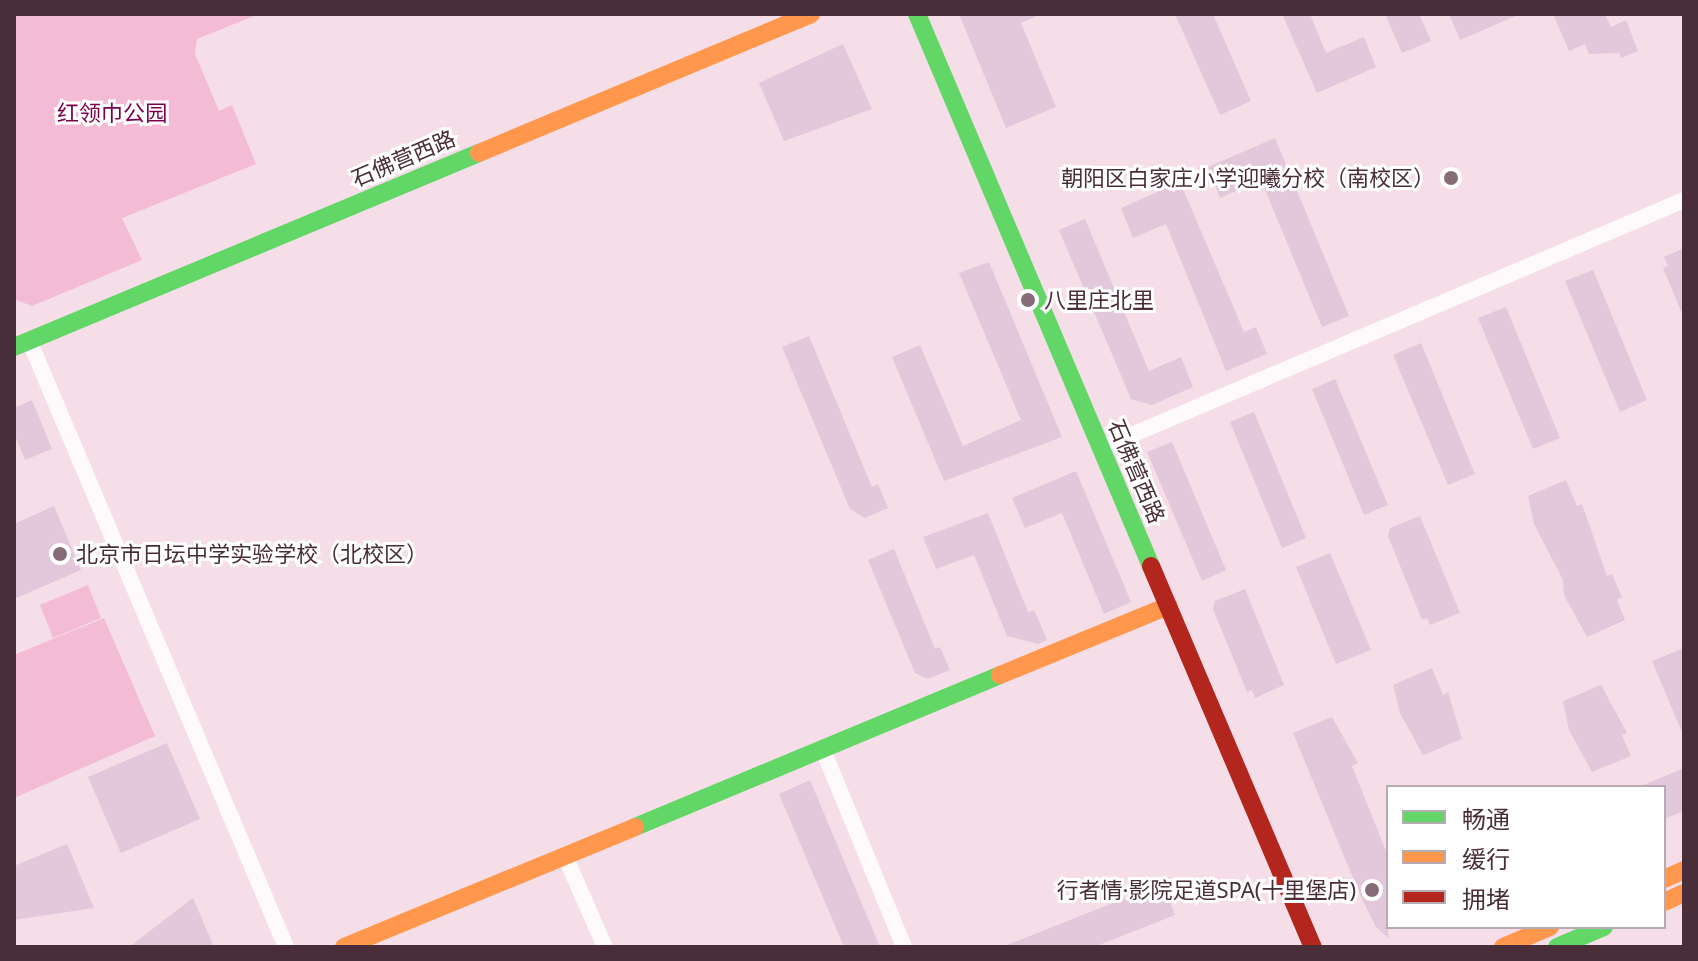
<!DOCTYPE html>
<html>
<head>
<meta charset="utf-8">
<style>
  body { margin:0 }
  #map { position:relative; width:1698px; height:961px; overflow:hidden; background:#f5dee8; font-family:"Noto Sans","Noto Sans SC",sans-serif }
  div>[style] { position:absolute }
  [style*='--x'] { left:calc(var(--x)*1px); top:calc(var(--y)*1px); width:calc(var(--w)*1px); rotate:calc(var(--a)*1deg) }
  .green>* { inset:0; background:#f3bbd4 }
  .building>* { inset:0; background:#e2c8da }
  .street>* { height:16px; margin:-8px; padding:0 8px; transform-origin:8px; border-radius:8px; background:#fefafc }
  .fast>* { height:18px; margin:-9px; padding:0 9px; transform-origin:9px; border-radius:9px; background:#63d668 }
  .slow>* { height:18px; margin:-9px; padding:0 9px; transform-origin:9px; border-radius:9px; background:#ff974d }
  .jam>* { height:18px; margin:-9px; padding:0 9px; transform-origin:9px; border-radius:9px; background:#b3261e }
  .dots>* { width:22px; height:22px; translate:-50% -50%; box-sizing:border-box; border:4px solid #fff; border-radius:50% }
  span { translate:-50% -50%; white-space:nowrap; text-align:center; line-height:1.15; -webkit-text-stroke:6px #fff; paint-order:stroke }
  .park-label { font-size:22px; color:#79004c }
  .street-label { font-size:22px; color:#492e3a }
  .poi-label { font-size:22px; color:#492e3a }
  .right { translate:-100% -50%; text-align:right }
  .left { translate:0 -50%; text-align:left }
  .frame { position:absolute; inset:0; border:16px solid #492e3a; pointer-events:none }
  .legend { position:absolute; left:1386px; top:785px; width:280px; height:144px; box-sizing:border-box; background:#fff; border:2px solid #b6abb0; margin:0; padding:10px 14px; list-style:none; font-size:24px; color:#492e3a }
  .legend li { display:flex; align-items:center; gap:16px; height:40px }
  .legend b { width:40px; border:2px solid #b6abb0 }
</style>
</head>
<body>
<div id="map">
  <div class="green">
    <div style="clip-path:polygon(14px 14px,259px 14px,197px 39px,195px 54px,219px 111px,232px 105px,256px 164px,122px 218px,142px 260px,32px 306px,14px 299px)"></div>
    <div style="clip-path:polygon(88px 585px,101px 618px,53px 638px,40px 605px)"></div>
    <div style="clip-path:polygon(104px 618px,155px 736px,14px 798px,14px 655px)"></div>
  </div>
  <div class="building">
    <div style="clip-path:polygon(959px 14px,1041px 14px,1021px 23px,1056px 107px,1006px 128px)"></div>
    <div style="clip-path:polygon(1175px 14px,1213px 14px,1251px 101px,1220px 115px)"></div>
    <div style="clip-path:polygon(1282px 14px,1310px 14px,1326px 53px,1364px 37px,1376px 67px,1317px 93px)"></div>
    <div style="clip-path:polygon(1385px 14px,1419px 14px,1431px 41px,1402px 53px)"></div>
    <div style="clip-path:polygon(1449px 14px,1520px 14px,1460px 40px)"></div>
    <div style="clip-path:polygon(1553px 14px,1605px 14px,1611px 27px,1626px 20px,1638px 51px,1621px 58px,1619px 53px,1589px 54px,1585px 44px,1569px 51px)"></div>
    <div style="clip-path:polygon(843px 44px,872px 109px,784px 141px,759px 83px)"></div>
    <div style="clip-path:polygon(1275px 138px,1349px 316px,1322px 327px,1261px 180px,1220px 198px,1208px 167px)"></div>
    <div style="clip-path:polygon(1180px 182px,1244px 332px,1256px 327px,1267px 354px,1226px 371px,1166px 224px,1133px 238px,1121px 208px)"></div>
    <div style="clip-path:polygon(1085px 219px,1149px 371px,1181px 357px,1193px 387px,1152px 405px,1131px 399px,1059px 230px)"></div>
    <div style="clip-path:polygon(1684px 248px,1684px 318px,1663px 268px,1668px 266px,1664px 257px)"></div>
    <div style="clip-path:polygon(989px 262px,1062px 437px,944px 481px,892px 357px,920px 345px,963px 446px,1021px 420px,959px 273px)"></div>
    <div style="clip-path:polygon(1593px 270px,1647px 400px,1620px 412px,1565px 281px)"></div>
    <div style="clip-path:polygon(1506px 307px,1560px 438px,1533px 449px,1478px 318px)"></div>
    <div style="clip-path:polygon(809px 336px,872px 487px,878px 484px,888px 508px,865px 518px,850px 509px,782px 347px)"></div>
    <div style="clip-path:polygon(1421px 343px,1475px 474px,1448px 485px,1393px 355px)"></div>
    <div style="clip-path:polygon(1335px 379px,1388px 505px,1364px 515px,1312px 389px)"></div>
    <div style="clip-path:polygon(32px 400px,52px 449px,25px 460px,14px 433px,14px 408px)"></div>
    <div style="clip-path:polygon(1254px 412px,1306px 538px,1282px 548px,1230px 422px)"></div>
    <div style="clip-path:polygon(1172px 442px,1226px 570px,1202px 581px,1147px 452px)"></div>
    <div style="clip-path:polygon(1076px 471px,1131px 602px,1104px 614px,1062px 513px,1025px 528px,1012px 498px)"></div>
    <div style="clip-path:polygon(1566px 480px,1577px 506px,1582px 504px,1607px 576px,1612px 574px,1622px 597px,1617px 600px,1625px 620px,1587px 637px,1564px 595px,1563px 580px,1534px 524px,1528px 496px)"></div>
    <div style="clip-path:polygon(54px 506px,81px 570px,14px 599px,14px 524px)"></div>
    <div style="clip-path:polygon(988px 513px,1028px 612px,1034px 610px,1047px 640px,1038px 644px,1007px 636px,974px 555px,936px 569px,923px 537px)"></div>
    <div style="clip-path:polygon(1420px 516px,1460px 613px,1430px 625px,1427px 618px,1422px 620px,1388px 536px,1390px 528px)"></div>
    <div style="clip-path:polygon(894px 549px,935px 649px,940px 647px,950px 670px,928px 679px,915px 673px,868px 560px)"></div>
    <div style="clip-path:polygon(1330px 553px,1371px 650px,1336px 664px,1296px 567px)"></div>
    <div style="clip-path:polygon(1245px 589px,1284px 685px,1255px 698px,1252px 690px,1247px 692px,1213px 609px,1215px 601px)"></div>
    <div style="clip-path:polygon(1684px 648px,1684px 737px,1652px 661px)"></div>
    <div style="clip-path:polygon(1432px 668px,1443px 695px,1448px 692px,1462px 739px,1423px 755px,1400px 713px,1393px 685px)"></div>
    <div style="clip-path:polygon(1601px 685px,1627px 733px,1622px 735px,1631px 756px,1592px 772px,1569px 730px,1563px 701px)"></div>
    <div style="clip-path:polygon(1332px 717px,1358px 763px,1352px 766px,1388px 856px,1388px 938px,1376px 927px,1361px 897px,1293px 733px)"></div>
    <div style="clip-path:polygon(167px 743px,200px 819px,121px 853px,88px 777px)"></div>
    <div style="clip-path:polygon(1684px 768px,1684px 811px,1664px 819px,1664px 787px,1639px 787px)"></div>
    <div style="clip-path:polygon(810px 780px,880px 947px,844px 947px,779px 794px)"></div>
    <div style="clip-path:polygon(67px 844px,94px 908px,14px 920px,14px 866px)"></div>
    <div style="clip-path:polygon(1163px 883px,1175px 915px,1094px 947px,1002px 947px)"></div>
    <div style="clip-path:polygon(193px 898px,214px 947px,129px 947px)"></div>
  </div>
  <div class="street">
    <div style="--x:29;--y:340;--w:659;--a:67.05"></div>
    <div style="--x:1101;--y:448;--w:634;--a:-23.04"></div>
    <div style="--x:823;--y:750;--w:213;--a:67.6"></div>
    <div style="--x:565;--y:856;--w:99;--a:66.3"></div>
  </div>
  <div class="fast">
    <div style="--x:917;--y:14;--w:600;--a:67.03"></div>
    <div style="--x:14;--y:347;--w:504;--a:-22.65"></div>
    <div style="--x:635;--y:827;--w:395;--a:-22.6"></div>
    <div style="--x:1557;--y:947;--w:51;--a:-23.1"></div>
  </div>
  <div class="slow">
    <div style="--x:479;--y:153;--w:360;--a:-22.7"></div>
    <div style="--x:1000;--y:675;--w:182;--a:-22.3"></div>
    <div style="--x:1664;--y:879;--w:22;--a:-24"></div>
    <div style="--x:1664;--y:902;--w:22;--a:-24"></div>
    <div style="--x:344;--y:947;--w:315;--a:-22.4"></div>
    <div style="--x:1503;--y:947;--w:51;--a:-23.1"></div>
  </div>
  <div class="jam">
    <div style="--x:1151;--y:566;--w:414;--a:67"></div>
  </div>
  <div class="dots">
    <div style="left:1451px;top:178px;background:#856c77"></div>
    <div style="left:1028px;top:300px;background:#856c77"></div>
    <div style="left:60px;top:554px;background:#856c77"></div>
    <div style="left:1372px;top:890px;background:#856c77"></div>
  </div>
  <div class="park-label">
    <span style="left:112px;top:113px">红领巾公园</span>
  </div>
  <div class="street-label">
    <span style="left:403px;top:158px;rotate:-23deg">石佛营西路</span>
    <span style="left:1137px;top:471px;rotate:67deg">石佛营西路</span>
  </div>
  <div class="poi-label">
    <span class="right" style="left:1435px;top:178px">朝阳区白家庄小学迎曦分校（南校区）</span>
    <span class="left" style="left:1044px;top:300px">八里庄北里</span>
    <span class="left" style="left:76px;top:554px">北京市日坛中学实验学校（北校区）</span>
    <span class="right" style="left:1356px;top:890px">行者情·影院足道SPA(十里堡店)</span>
  </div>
  <div class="frame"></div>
  <ul class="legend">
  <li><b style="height:10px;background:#63d668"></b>畅通</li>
  <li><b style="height:10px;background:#ff974d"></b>缓行</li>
  <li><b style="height:10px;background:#b3261e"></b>拥堵</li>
  </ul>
</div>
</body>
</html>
